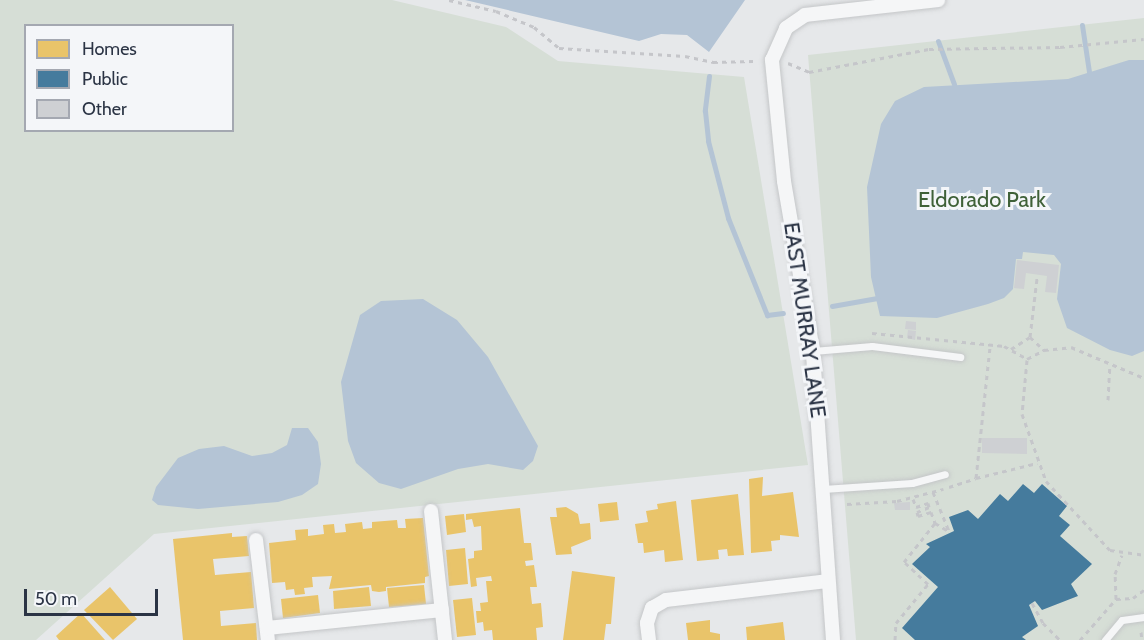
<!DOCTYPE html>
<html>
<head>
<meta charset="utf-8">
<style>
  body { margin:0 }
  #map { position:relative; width:1144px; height:640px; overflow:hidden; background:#e6e8ea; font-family:Cabin,sans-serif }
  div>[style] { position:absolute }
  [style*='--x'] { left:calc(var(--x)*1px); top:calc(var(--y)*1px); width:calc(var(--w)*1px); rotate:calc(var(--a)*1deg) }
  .green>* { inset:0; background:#d6ded6 }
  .water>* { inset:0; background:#b4c4d5 }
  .homes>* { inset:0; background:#e9c46a }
  .public>* { inset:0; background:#457b9d }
  .stream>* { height:5px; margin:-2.5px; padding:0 2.5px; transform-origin:2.5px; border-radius:2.5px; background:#b4c4d5 }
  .building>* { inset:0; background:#ced0d3 }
  .path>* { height:3px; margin-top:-1.5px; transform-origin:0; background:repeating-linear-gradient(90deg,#c5c6ca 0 4.5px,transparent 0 9px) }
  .roads { filter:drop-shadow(0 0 2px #c4c6c8) drop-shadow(0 0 2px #c4c6c8) }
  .lane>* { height:7px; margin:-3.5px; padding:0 3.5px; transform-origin:3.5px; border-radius:3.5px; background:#f5f6f7 }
  .street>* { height:14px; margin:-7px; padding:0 7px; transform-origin:7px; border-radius:7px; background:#f5f6f7 }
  span { translate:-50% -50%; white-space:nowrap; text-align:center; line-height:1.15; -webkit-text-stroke:6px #f4f6f9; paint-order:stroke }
  .park-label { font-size:22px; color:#3f6138 }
  .street-label { font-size:22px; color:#2b3445 }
  .legend { position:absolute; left:24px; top:24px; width:210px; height:108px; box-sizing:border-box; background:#f4f6f9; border:2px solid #a4a8b1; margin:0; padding:8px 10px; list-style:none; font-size:18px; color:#2b3445 }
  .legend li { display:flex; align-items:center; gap:12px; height:30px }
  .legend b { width:30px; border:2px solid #a4a8b1 }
  .scale { position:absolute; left:24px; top:589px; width:134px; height:27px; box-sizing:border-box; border:3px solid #2b3445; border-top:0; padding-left:8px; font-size:18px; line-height:21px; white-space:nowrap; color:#2b3445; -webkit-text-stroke:4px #f4f6f9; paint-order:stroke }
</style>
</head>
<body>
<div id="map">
  <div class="green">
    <div style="clip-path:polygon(evenodd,0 0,392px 0,506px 27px,558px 61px,744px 77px,808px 465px,154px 534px,36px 640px,0 640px,0 0,26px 26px,232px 26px,232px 130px,26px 130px,26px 26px)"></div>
    <div style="clip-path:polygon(1144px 18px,1144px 640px,856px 640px,808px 55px)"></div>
  </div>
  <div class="water">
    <div style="clip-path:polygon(465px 0,745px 0,709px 52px,687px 35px,661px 34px,639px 41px)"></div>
    <div style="clip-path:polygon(1129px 60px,1144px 60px,1144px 351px,1132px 356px,1110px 350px,1067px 328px,1057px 299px,1061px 264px,1054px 255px,1023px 252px,1022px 259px,1016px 259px,1013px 289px,1004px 298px,988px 304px,937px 318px,880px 316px,871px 277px,867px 187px,881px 124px,895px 101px,924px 87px,1068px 79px)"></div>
    <div style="clip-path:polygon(423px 299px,457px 320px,488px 357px,538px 446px,533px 461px,523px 470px,488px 464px,458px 469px,401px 489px,379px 483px,356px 463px,348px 441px,341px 382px,360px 315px,381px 301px)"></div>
    <div style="clip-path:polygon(292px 428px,308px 428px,318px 442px,321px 464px,318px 484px,302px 495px,278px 502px,198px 509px,158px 505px,152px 500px,156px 487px,178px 458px,199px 449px,224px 446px,252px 456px,272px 453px,287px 445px)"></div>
  </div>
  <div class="homes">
    <div style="clip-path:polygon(763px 477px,762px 496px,793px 492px,799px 537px,780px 535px,780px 540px,771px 541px,772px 551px,751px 553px,749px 479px)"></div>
    <div style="clip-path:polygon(738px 494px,744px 555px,728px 556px,727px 549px,718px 550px,719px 559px,697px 561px,691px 500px)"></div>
    <div style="clip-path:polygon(676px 501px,683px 560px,665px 562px,664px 550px,644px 553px,643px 543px,638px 543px,635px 524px,648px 522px,646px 511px,658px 509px,657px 504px)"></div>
    <div style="clip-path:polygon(617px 502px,619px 520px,600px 522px,598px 504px)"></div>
    <div style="clip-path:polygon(566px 507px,578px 514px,580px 524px,590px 523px,591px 539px,571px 547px,572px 554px,556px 555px,550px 517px,557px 517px,556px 508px)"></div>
    <div style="clip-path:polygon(520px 508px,524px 543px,531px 543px,533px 560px,525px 561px,526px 566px,534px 565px,537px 587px,530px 587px,532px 604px,541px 603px,543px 627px,536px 628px,537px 640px,493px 640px,492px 630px,484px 631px,483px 622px,477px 623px,476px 611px,481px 611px,480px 603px,488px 602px,486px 581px,492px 581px,491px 576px,476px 578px,477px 586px,471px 587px,468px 559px,474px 558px,474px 551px,482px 550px,481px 526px,474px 527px,472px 519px,466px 520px,466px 514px)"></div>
    <div style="clip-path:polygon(464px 514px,466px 532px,447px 535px,445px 516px)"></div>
    <div style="clip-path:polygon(423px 518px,429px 576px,425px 577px,425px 583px,386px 587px,386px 591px,379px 592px,372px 591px,371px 585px,329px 589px,332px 576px,312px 577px,313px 587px,304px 588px,305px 594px,295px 595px,294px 589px,286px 590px,285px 582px,272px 583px,269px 543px,296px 540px,295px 530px,308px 529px,308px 536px,324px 534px,323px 525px,334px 524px,335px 533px,346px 532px,345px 524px,362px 522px,363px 529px,372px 528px,372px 522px,397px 520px,398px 528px,406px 528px,405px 519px)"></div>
    <div style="clip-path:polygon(232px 533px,232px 537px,247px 536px,249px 556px,213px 559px,215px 575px,251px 572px,254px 608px,220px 611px,221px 626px,256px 623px,257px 640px,183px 640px,173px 539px)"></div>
    <div style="clip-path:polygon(465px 548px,468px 584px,449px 586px,446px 550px)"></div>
    <div style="clip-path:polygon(572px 571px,615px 577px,611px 624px,606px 624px,604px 640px,563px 640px)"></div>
    <div style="clip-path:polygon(424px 585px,426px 604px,389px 607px,387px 588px)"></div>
    <div style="clip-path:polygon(110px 587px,137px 619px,113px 640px,84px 610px)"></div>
    <div style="clip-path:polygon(369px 587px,371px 606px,334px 609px,333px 591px)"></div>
    <div style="clip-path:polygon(318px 595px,320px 613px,283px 618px,281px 599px)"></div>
    <div style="clip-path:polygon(472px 598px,476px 635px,457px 637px,453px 600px)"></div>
    <div style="clip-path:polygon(81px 613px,105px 640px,59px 640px,56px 636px)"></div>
    <div style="clip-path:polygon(710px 620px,710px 632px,720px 634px,720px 640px,688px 640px,686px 623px)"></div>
    <div style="clip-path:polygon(783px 622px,785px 640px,747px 640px,746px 627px)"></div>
  </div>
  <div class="public">
    <div style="clip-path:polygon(1023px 484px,1034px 493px,1042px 484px,1067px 506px,1059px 516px,1070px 525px,1060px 536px,1092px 564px,1071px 584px,1078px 596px,1042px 610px,1035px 601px,1029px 605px,1038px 626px,1022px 637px,1026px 640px,915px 640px,902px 628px,938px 587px,912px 564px,930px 547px,926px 544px,954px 531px,949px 517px,968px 510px,978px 519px,1000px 494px,1008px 501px)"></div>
  </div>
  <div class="stream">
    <div style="--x:1082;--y:25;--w:48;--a:81.5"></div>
    <div style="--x:938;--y:41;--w:46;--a:69.6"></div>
    <div style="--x:709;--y:76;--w:35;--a:97"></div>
    <div style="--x:705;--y:111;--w:30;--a:84"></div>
    <div style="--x:708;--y:141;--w:80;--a:75.4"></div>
    <div style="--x:728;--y:218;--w:105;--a:68.1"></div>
    <div style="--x:767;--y:315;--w:16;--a:-7"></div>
    <div style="--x:832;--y:306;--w:46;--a:-10.1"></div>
  </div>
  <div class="building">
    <div style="clip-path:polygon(1017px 260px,1059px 265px,1056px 293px,1045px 292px,1047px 276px,1026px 273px,1024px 289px,1014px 288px)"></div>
    <div style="clip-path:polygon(906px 321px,916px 322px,916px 330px,905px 329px)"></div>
    <div style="clip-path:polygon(908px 330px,916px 331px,915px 340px,907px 338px)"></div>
    <div style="clip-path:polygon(982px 438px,1027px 438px,1027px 454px,982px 453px)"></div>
    <div style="clip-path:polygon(910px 502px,910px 510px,895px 510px,894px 503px)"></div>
  </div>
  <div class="path">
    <div style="--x:449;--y:0;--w:48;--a:13.2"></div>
    <div style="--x:496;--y:11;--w:41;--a:22.8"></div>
    <div style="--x:534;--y:27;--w:33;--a:40"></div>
    <div style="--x:559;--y:48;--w:126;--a:3.6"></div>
    <div style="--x:685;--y:56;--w:29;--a:12"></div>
    <div style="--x:713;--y:62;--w:40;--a:-1.4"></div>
    <div style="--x:788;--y:63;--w:23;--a:23"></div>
    <div style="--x:809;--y:72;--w:122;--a:-10.9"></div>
    <div style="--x:929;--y:49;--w:131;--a:-0.9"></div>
    <div style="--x:1060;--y:47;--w:84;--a:-5.4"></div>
    <div style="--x:872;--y:333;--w:133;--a:5.6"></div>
    <div style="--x:1004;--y:346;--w:26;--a:29"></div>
    <div style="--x:1027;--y:359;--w:19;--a:-28"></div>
    <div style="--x:1044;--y:350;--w:27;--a:-6"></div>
    <div style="--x:1071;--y:347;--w:79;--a:23"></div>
    <div style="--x:1030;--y:337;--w:19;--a:43"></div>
    <div style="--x:1011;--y:349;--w:22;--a:-32"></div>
    <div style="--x:1030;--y:337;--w:59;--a:-83.2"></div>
    <div style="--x:1027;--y:360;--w:54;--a:95.3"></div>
    <div style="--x:1022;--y:414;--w:71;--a:70.3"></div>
    <div style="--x:1046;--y:481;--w:94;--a:47.2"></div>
    <div style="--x:1110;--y:550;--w:34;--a:8"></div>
    <div style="--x:1108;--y:400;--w:35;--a:-87"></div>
    <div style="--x:976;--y:478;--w:63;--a:-13.8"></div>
    <div style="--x:949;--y:487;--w:28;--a:-18"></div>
    <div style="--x:976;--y:478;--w:133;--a:-83.9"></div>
    <div style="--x:933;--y:492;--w:42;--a:67.7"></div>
    <div style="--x:913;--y:499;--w:9;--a:69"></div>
    <div style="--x:916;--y:507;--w:13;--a:-18"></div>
    <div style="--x:928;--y:503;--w:4;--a:76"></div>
    <div style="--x:929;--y:507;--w:13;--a:157"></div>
    <div style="--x:917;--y:512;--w:4;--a:76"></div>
    <div style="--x:918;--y:516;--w:14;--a:-17"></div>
    <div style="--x:931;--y:512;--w:12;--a:70"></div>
    <div style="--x:935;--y:523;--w:17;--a:31"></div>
    <div style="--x:847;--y:504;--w:50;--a:-3.4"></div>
    <div style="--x:897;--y:501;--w:48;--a:-14.6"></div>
    <div style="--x:1116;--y:599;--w:17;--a:-3"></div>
    <div style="--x:1133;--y:598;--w:14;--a:-36"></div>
    <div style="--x:1032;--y:603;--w:23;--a:61"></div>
    <div style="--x:1043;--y:623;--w:24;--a:45"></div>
    <div style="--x:1141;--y:632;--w:8;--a:83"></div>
    <div style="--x:895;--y:640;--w:17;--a:-87"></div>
    <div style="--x:896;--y:623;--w:50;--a:-50.6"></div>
    <div style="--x:928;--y:584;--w:33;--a:-137"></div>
    <div style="--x:904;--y:562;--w:50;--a:-51.5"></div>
    <div style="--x:1080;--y:640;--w:55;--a:-48.7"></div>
    <div style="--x:1116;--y:599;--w:25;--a:-92"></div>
    <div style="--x:1115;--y:574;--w:20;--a:-70"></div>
  </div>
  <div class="roads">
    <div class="lane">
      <div style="--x:813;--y:351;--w:59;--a:-4.8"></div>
      <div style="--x:872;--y:346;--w:89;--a:7.1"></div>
      <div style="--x:823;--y:489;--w:89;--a:-3.9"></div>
      <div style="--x:912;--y:483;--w:34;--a:-15"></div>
      <div style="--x:1105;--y:640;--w:26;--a:-50"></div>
      <div style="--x:1122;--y:620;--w:22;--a:-8"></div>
    </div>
    <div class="street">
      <div style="--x:431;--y:511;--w:130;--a:83.8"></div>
      <div style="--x:256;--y:540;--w:101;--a:83.2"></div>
      <div style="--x:267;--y:628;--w:176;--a:-5.9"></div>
      <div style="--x:649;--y:640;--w:17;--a:-97"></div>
      <div style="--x:647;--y:623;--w:16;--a:-72"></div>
      <div style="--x:652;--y:608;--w:16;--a:-30"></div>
      <div style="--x:666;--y:600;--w:162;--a:-6.7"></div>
      <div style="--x:833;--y:640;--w:290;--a:-94"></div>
      <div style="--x:813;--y:351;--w:172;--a:-99.7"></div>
      <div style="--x:784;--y:181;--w:122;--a:-95.7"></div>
      <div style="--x:772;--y:60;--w:35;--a:-66"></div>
      <div style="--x:786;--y:28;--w:23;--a:-34"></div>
      <div style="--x:805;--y:15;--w:134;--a:-6.4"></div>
    </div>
  </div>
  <div class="park-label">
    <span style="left:982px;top:200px">Eldorado Park</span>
  </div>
  <div class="street-label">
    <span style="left:805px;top:320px;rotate:82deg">EAST MURRAY LANE</span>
  </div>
  <ul class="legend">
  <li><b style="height:16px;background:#e9c46a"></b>Homes</li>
  <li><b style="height:16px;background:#457b9d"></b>Public</li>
  <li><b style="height:16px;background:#ced0d3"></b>Other</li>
  </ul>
  <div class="scale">50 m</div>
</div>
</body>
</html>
